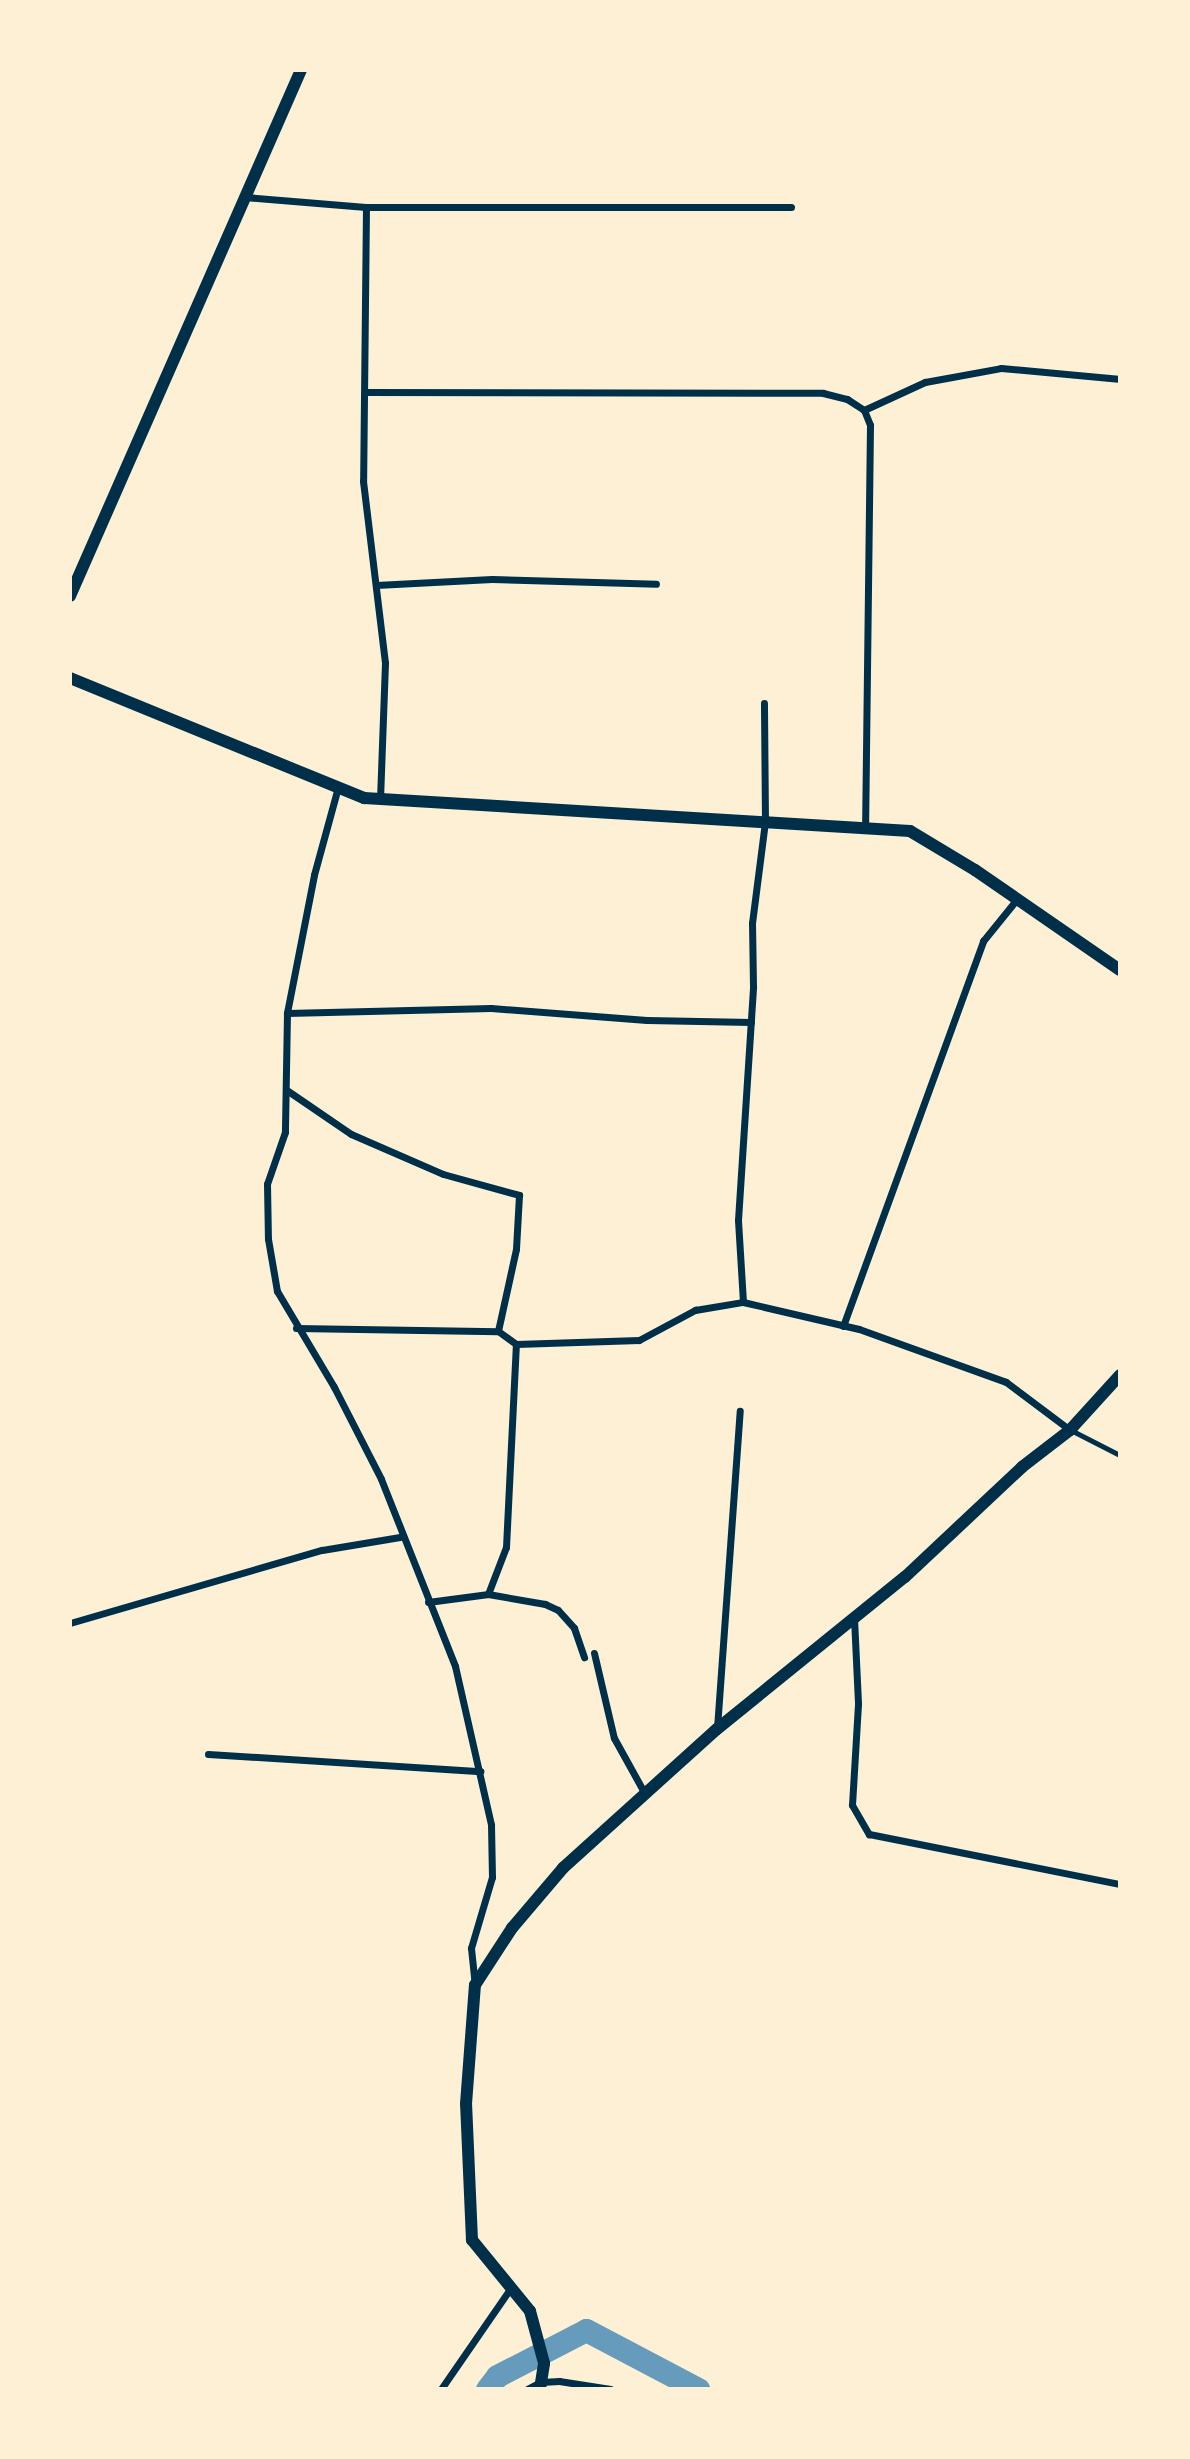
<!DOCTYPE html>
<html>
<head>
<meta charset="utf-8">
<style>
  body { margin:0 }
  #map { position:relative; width:1190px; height:2459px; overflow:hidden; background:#fdf0d5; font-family:"DM Sans",sans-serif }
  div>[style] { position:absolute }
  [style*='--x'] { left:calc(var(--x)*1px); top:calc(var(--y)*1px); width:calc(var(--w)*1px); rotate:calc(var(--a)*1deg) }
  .canal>* { height:23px; margin:-11.5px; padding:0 11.5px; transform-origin:11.5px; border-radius:11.5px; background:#669bbc }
  .service>* { height:4.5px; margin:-2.25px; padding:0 2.25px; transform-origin:2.25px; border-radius:2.25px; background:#003049 }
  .minor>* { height:7px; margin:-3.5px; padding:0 3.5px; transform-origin:3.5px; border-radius:3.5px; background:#003049 }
  .tertiary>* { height:12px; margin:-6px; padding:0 6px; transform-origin:6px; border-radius:6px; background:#003049 }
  span { translate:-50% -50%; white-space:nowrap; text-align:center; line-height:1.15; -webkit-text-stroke:5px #fdf0d5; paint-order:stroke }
  .frame { position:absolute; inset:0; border:72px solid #fdf0d5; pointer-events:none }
</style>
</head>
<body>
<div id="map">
  <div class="canal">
    <div style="--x:487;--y:2389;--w:16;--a:-52"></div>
    <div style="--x:497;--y:2376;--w:100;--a:-27.3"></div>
    <div style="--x:586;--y:2330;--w:127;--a:27.8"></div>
  </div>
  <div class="service">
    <div style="--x:1071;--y:1430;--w:55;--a:27"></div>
  </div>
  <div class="minor">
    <div style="--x:245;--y:197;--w:121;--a:4.7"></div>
    <div style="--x:366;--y:207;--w:425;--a:0"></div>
    <div style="--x:366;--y:207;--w:274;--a:90.6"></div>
    <div style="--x:363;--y:481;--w:183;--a:83.1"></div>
    <div style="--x:385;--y:663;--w:136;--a:92.1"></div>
    <div style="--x:365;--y:392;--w:458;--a:0.1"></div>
    <div style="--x:823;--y:393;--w:25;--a:14"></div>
    <div style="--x:847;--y:399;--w:20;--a:33"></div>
    <div style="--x:864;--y:410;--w:16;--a:68"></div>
    <div style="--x:870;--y:425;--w:400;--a:90.7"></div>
    <div style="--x:864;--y:410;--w:67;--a:-24.7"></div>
    <div style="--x:925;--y:382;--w:77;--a:-10.4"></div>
    <div style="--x:1001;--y:368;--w:120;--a:5.3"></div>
    <div style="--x:376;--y:585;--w:116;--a:-3"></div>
    <div style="--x:492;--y:579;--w:164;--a:1.7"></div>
    <div style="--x:338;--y:787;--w:91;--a:105.3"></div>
    <div style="--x:314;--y:875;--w:141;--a:101.1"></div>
    <div style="--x:287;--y:1013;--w:119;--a:91"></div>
    <div style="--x:285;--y:1132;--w:55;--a:109.1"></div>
    <div style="--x:267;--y:1184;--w:55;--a:89"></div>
    <div style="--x:268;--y:1239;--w:53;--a:80.2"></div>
    <div style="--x:277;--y:1291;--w:112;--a:59.3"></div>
    <div style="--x:334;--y:1387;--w:103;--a:62.9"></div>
    <div style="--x:381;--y:1479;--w:201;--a:68.4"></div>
    <div style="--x:455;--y:1666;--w:163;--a:77.2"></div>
    <div style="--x:491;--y:1825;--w:52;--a:88.9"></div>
    <div style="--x:492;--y:1877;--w:74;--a:106.5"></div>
    <div style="--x:471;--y:1948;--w:36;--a:84"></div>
    <div style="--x:287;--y:1013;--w:204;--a:-1.4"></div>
    <div style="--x:491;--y:1008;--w:156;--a:4.4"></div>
    <div style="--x:647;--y:1020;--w:104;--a:1.1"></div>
    <div style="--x:288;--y:1091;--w:76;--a:34.3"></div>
    <div style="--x:351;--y:1134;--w:100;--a:23.5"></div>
    <div style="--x:443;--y:1174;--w:79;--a:15.4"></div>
    <div style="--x:519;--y:1195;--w:54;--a:93.2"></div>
    <div style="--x:516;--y:1249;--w:84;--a:102.4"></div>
    <div style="--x:498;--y:1331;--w:22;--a:36"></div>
    <div style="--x:516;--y:1344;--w:123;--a:-1.9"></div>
    <div style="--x:639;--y:1340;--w:64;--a:-28.2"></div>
    <div style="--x:695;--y:1310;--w:49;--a:-9.5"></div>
    <div style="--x:743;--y:1302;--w:119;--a:13.1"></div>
    <div style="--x:859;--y:1329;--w:156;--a:19.8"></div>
    <div style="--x:1006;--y:1382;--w:80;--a:36.9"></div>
    <div style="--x:743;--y:1302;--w:82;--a:-93.5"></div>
    <div style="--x:738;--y:1220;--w:234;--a:-86.3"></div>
    <div style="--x:753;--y:986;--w:63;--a:-90.9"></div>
    <div style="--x:752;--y:923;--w:102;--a:-82.7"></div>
    <div style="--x:765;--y:822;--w:119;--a:-90.5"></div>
    <div style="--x:843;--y:1326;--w:410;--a:-70"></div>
    <div style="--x:983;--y:941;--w:54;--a:-51"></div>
    <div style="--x:296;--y:1328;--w:202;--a:0.9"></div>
    <div style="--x:488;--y:1594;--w:50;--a:-69"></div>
    <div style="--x:506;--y:1547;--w:203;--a:-87.2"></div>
    <div style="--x:428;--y:1602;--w:61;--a:-7.6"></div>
    <div style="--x:488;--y:1594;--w:58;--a:10"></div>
    <div style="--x:545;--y:1604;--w:14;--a:25"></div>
    <div style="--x:558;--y:1610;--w:24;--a:48"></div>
    <div style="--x:574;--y:1628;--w:31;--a:71"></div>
    <div style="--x:854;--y:1618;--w:86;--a:87.3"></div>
    <div style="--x:858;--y:1704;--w:101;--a:93.4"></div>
    <div style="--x:852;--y:1805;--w:34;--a:60"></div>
    <div style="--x:869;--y:1834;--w:256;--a:11.3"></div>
    <div style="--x:70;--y:1623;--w:262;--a:-16.2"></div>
    <div style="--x:322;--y:1550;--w:79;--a:-9.5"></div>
    <div style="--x:594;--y:1653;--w:87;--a:76.8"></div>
    <div style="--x:614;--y:1738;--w:64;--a:61"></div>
    <div style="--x:717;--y:1728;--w:318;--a:-85.9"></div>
    <div style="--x:208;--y:1754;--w:273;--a:3.6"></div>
    <div style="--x:441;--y:2389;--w:125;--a:-55.4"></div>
    <div style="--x:527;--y:2389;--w:16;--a:-27"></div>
    <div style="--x:541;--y:2382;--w:18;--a:-3"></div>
    <div style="--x:559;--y:2381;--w:52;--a:8.9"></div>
  </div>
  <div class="tertiary">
    <div style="--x:70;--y:596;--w:574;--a:-66.29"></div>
    <div style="--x:70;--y:678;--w:318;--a:22.2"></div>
    <div style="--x:364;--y:798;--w:547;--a:3.46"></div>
    <div style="--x:910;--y:831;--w:76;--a:31"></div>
    <div style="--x:975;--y:870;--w:176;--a:34.6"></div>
    <div style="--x:540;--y:2389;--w:26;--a:-81"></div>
    <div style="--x:544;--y:2363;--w:54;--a:-105.1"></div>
    <div style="--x:530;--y:2311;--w:92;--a:-129.2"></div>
    <div style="--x:472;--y:2240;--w:136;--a:-92.5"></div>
    <div style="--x:466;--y:2104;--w:119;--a:-85.7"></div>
    <div style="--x:475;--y:1985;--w:68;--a:-57"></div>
    <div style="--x:512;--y:1928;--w:79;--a:-49.6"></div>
    <div style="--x:563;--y:1868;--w:207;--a:-42.1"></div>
    <div style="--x:717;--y:1729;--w:242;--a:-39"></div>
    <div style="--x:905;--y:1577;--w:161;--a:-43.2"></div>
    <div style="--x:1022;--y:1467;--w:61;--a:-37.6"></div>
    <div style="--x:1070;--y:1430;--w:74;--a:-47.7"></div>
  </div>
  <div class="frame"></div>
</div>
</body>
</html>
